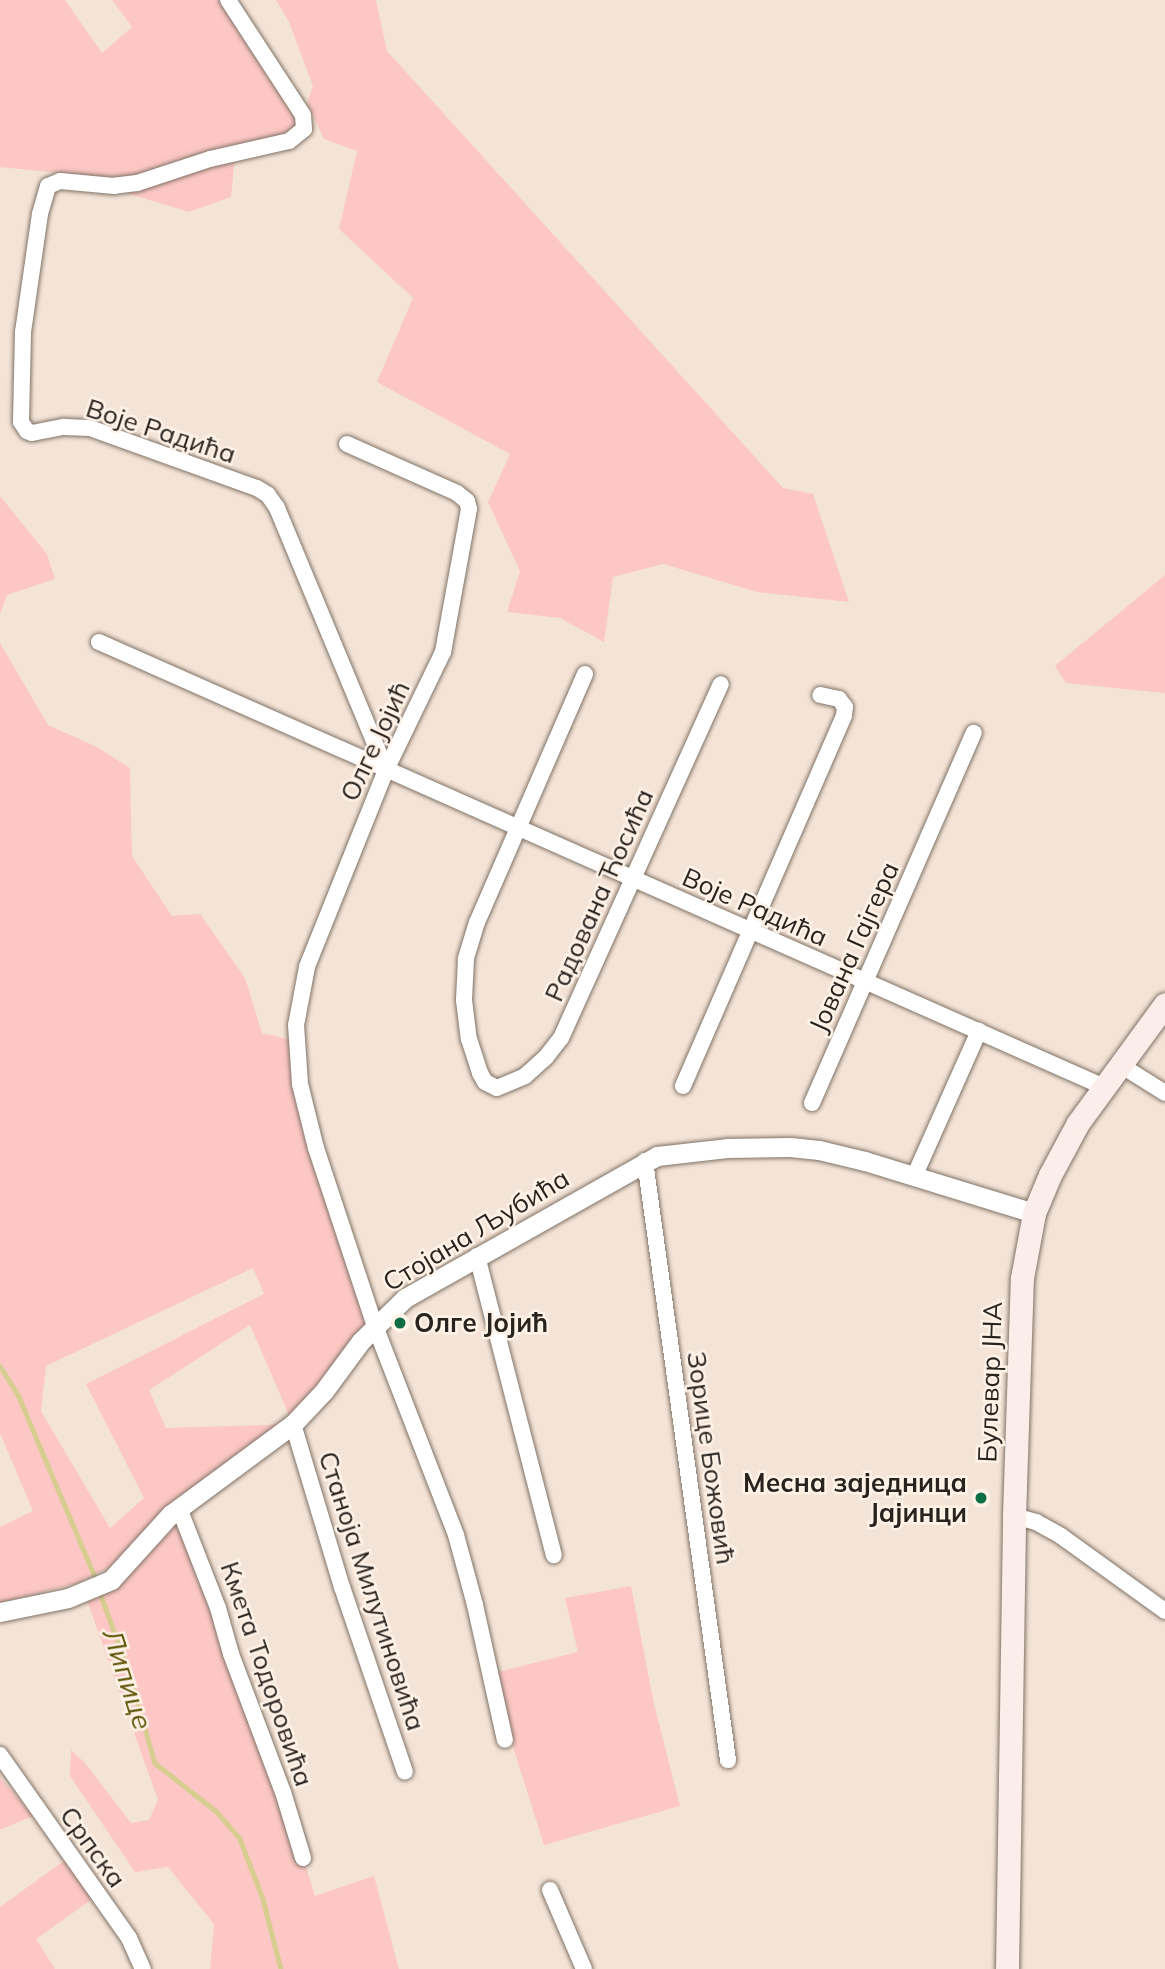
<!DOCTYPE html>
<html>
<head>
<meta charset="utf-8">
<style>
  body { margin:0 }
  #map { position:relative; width:1165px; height:1969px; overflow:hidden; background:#f4e4d7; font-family:Mulish,sans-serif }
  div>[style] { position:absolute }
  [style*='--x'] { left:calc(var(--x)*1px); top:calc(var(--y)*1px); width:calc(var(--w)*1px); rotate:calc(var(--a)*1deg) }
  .green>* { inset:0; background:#fcc7c4 }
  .stream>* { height:4.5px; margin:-2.25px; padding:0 2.25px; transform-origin:2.25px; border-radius:2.25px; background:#d7cd90 }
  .roads { filter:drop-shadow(0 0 2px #817367) drop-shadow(0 0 2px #817367) }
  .minor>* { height:16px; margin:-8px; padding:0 8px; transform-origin:8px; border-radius:8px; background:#fff }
  .tertiary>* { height:19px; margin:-9.5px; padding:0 9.5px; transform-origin:9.5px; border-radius:9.5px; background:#fff }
  .secondary>* { height:23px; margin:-11.5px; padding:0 11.5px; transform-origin:11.5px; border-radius:11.5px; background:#fbeeea }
  .dots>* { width:19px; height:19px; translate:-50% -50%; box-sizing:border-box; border:4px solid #fff2e7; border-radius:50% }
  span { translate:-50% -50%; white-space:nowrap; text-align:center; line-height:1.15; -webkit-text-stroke:5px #fff2e7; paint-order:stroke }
  .street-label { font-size:26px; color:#29231e }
  .poi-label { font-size:26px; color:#29231e; font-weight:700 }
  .left { translate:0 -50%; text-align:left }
  .right { translate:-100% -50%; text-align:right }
  .water-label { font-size:28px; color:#5e5206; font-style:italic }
</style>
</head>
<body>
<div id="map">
  <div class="green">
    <div style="clip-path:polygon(0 0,65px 0,102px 53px,132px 27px,112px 0,230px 0,300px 121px,295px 135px,236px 145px,231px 197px,189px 212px,60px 173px,0 167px)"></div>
    <div style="clip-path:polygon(276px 0,376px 0,387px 51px,783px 488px,813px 494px,849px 602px,757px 592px,663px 564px,613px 577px,604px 642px,560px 618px,507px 612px,520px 571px,488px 502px,510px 454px,377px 382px,413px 298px,339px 229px,357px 151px,324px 139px,307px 103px,313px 86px,289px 22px)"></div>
    <div style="clip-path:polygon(0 496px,47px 554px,55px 579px,7px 595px,0 614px)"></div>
    <div style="clip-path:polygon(1165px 575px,1165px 693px,1066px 683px,1055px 666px)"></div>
    <div style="clip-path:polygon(evenodd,0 643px,48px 725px,97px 747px,130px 768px,132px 856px,172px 916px,200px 914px,245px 978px,262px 1033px,292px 1040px,308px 1120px,375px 1326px,293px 1424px,179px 1508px,283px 1792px,315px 1896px,374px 1876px,399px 1969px,210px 1969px,214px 1924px,168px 1867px,135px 1872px,70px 1776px,71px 1750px,85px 1763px,131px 1823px,149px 1820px,158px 1800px,84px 1592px,114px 1577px,158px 1526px,108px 1568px,78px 1583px,0 1603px,0 1527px,33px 1511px,0 1433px,0 643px,253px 1268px,264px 1294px,86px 1384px,144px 1498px,110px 1528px,41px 1411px,46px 1366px,253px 1268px,0 643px,250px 1325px,293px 1424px,166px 1428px,149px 1390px,250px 1325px)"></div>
    <div style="clip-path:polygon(631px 1586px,654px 1704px,680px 1806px,544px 1845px,490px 1674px,578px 1652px,565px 1598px)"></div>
    <div style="clip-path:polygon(0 1777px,33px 1816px,0 1830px)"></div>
    <div style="clip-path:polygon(72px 1855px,98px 1895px,36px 1939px,55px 1969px,0 1969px,0 1907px)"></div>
  </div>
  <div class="stream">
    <div style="--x:0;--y:1366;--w:36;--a:58"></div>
    <div style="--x:19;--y:1397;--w:201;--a:67.1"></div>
    <div style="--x:99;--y:1590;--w:87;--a:69.9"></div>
    <div style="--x:129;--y:1672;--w:95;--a:74.1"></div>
    <div style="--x:155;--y:1763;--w:78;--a:38.2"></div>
    <div style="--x:216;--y:1811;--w:37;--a:49"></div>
    <div style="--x:240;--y:1839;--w:64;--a:69"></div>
    <div style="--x:263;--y:1899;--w:72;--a:75.6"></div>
  </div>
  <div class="roads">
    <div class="minor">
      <div style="--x:228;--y:0;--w:137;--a:56.9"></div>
      <div style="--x:303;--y:115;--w:14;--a:86"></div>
      <div style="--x:304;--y:129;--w:19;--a:141"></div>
      <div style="--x:289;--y:141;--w:81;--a:167.2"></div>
      <div style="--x:210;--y:159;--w:77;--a:161.8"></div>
      <div style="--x:137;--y:183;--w:23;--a:173"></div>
      <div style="--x:114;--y:186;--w:54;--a:-174.7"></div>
      <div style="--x:60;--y:181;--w:13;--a:157"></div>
      <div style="--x:48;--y:186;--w:29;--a:106"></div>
      <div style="--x:40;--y:214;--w:119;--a:98.2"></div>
      <div style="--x:23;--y:332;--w:90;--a:91.3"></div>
      <div style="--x:21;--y:422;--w:11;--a:56"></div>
      <div style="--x:27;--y:431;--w:5;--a:22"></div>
      <div style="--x:32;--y:433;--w:33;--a:-11"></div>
      <div style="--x:64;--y:427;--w:26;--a:2"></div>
      <div style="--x:90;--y:428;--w:177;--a:19.8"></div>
      <div style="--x:257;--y:488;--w:13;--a:32"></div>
      <div style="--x:268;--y:495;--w:16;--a:55"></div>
      <div style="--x:277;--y:508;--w:284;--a:67.4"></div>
      <div style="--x:347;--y:444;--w:120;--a:24"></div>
      <div style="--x:457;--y:493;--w:13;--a:39"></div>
      <div style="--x:467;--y:501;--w:8;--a:76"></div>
      <div style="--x:469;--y:509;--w:145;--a:100.3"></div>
      <div style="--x:443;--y:652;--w:131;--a:115.8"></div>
      <div style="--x:386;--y:770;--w:212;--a:111.9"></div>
      <div style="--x:307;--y:967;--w:59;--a:100.7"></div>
      <div style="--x:296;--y:1025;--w:59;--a:86.1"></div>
      <div style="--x:300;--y:1084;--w:66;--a:76"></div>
      <div style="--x:316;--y:1148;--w:188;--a:71.7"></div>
      <div style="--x:375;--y:1326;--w:224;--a:68.8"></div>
      <div style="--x:456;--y:1535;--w:73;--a:74.8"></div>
      <div style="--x:475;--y:1605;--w:138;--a:77.5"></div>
      <div style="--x:99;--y:642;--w:1099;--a:23.88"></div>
      <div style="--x:585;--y:674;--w:270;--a:113.5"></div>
      <div style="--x:477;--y:922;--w:39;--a:107"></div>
      <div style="--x:466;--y:959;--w:41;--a:92.8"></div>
      <div style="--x:464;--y:1000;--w:39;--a:83"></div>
      <div style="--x:469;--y:1039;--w:36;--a:72"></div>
      <div style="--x:480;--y:1073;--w:10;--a:61"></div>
      <div style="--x:485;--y:1082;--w:13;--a:27"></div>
      <div style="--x:497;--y:1088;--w:30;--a:-23"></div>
      <div style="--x:525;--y:1076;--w:28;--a:-42"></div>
      <div style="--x:546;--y:1057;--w:24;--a:-52"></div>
      <div style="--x:561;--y:1038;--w:388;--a:-65.7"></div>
      <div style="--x:1119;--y:1064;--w:54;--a:32.2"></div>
      <div style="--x:683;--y:1086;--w:404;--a:-66.5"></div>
      <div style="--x:844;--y:715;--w:8;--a:-83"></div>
      <div style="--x:845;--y:707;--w:10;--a:-127"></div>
      <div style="--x:839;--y:699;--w:19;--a:-168"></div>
      <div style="--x:812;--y:1103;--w:404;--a:-66.4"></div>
      <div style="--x:645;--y:1161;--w:605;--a:82.11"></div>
      <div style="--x:914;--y:1177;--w:160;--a:-66"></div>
      <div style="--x:477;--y:1256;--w:309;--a:75.6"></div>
      <div style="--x:293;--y:1424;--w:170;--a:73.3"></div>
      <div style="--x:342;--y:1587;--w:195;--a:71.2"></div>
      <div style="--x:179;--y:1508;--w:107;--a:68.7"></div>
      <div style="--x:218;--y:1608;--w:48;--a:74.2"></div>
      <div style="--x:231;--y:1654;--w:147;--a:69.4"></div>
      <div style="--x:283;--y:1792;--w:69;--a:73.1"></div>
      <div style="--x:1014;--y:1516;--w:23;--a:15"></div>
      <div style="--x:1036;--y:1522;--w:29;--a:29"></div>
      <div style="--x:1061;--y:1536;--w:128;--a:35.8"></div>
      <div style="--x:0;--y:1755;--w:224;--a:54.8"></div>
      <div style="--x:129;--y:1938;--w:34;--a:66"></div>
      <div style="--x:550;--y:1890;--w:86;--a:66.7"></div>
    </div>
    <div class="tertiary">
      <div style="--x:0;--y:1612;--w:69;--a:-11.6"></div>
      <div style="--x:68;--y:1598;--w:47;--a:-22.7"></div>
      <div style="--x:111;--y:1580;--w:88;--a:-47.8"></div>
      <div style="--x:170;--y:1515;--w:153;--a:-36.5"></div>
      <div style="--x:293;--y:1424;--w:45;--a:-46.8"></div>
      <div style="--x:324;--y:1391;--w:62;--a:-53.5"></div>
      <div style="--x:361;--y:1341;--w:62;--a:-44.3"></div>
      <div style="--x:405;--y:1298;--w:289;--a:-29.4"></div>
      <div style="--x:657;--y:1156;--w:70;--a:-6.5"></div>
      <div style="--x:727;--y:1148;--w:63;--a:-0.9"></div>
      <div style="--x:790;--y:1147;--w:29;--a:6"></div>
      <div style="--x:819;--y:1150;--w:47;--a:13.4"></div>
      <div style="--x:865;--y:1161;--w:177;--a:17.1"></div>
    </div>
    <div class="secondary">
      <div style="--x:1007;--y:1969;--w:453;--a:-89.1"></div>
      <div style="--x:1014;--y:1516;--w:238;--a:-88.1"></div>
      <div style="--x:1022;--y:1278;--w:66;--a:-79.5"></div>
      <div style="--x:1034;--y:1213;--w:41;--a:-67.2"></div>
      <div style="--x:1050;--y:1175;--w:59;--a:-61.7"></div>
      <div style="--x:1078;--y:1123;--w:147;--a:-53.8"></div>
    </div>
  </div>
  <div class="dots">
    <div style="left:400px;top:1323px;background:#0c6f44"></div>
    <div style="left:981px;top:1498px;background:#0c6f44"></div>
  </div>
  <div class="street-label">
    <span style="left:161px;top:431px;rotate:18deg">Воје Радића</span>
    <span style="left:375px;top:741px;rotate:-65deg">Олге Јојић</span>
    <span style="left:599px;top:895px;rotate:-66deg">Радована Ћосића</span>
    <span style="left:755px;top:907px;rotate:24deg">Воје Радића</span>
    <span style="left:854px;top:947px;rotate:-66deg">Јована Гајгера</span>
    <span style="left:476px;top:1230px;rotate:-31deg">Стојана Љубића</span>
    <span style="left:990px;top:1382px;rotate:-88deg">Булевар ЈНА</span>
    <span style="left:711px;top:1458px;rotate:82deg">Зорице Божовић</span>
    <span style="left:372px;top:1591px;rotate:72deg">Станоја Милутиновића</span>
    <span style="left:267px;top:1674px;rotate:71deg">Кмета Тодоровића</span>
    <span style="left:93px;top:1847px;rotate:54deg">Српска</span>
  </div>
  <div class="poi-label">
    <span class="left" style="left:414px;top:1323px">Олге Јојић</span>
    <span class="right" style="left:967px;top:1498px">Месна заједница<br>Јајинци</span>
  </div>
  <div class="water-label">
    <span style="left:128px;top:1679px;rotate:72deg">Липице</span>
  </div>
</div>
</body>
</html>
